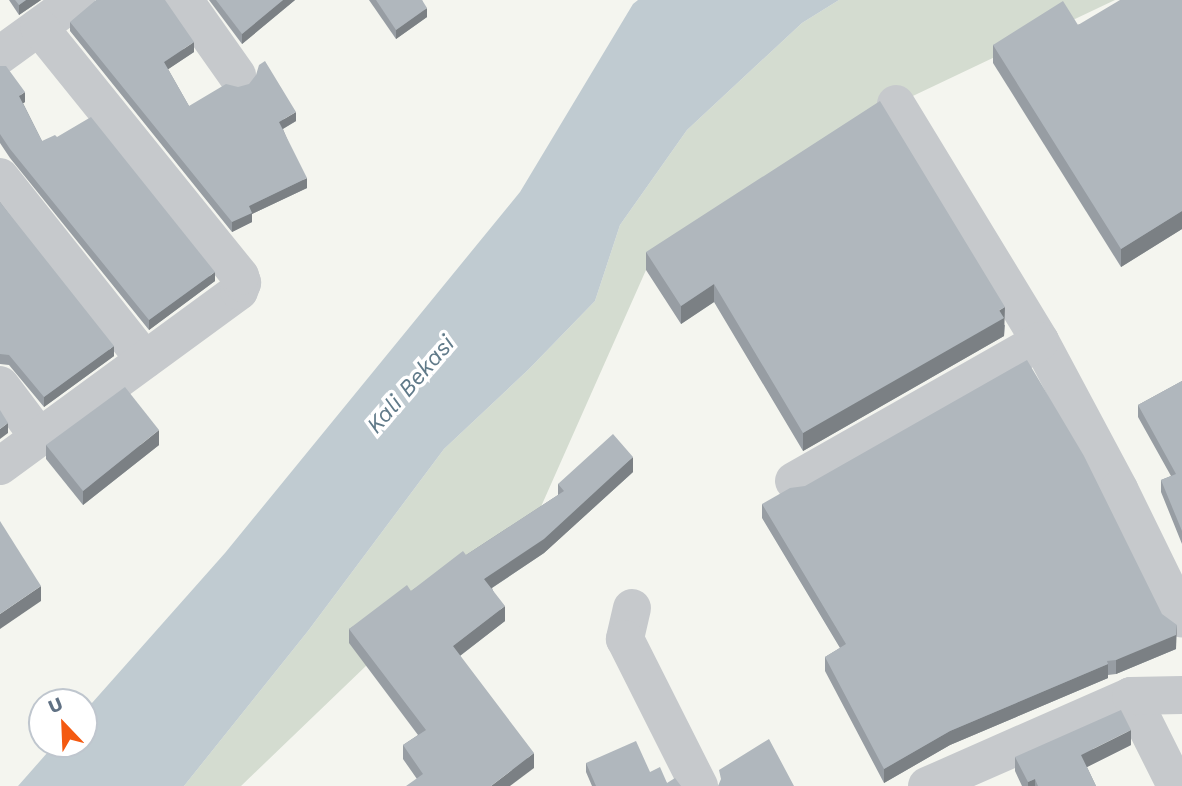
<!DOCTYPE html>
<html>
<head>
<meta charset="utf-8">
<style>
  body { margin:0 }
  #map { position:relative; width:1182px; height:786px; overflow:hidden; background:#f4f5ef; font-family:"Work Sans",sans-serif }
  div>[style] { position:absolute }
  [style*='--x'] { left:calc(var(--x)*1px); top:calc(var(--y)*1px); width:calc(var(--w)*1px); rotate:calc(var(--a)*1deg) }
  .green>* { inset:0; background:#d4dcd0 }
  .water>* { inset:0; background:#c0cbd1 }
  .minor>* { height:38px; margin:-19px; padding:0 19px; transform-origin:19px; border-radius:19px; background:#c6c9cc }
  .wall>* { inset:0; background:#979da3 }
  .shaded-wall>* { inset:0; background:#7b8084 }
  .building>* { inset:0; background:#b0b7bd }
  span { translate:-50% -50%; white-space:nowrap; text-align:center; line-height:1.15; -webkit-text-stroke:7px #fff; paint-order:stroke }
  .water-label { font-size:23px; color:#607a89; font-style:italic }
  .north { position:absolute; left:28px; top:688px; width:70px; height:70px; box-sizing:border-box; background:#fff; border:2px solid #bfc6ce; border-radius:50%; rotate:337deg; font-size:19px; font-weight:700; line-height:28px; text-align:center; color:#607184 }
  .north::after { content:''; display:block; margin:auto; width:24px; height:32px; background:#f45910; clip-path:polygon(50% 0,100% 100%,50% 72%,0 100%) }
</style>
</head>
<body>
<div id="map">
  <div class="green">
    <div style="clip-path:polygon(839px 0,1115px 0,896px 104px,646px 270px,532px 527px,469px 567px,241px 786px,184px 786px,308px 631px,444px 449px,529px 369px,595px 301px,620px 225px,687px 130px,802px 23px)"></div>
  </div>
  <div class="water">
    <div style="clip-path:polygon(638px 0,839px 0,802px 23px,687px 130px,620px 225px,595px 301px,529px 369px,444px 449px,308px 631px,184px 786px,18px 786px,55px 744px,84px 744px,84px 712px,225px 553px,520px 192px,633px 4px)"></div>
  </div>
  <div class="minor">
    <div style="--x:184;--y:0;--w:92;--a:54.8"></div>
    <div style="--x:0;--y:55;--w:94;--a:-35.9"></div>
    <div style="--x:896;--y:104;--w:277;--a:58.7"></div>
    <div style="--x:1040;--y:341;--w:168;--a:61.9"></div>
    <div style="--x:1119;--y:489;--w:144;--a:64"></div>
    <div style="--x:0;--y:177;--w:233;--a:51.6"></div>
    <div style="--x:0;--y:385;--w:65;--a:53.1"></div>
    <div style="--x:0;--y:466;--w:296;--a:-36.2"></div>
    <div style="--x:239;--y:291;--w:9;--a:-69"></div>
    <div style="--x:242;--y:283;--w:7;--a:-106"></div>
    <div style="--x:240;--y:276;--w:320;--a:-128.9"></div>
    <div style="--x:794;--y:481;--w:283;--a:-29.6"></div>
    <div style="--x:632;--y:608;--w:32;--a:103"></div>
    <div style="--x:625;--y:639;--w:165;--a:63.3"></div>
    <div style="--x:1131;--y:696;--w:101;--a:63.4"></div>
    <div style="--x:927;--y:786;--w:223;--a:-23.8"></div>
    <div style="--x:1131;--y:696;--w:51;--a:-1.1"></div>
  </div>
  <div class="wall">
    <div style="clip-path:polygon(9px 0,41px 0,19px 15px)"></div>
    <div style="clip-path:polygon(209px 0,295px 0,242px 44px)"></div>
    <div style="clip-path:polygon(369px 0,422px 0,427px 17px,396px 39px)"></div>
    <div style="clip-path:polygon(1182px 0,1182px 229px,1121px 267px,993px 63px,993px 45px)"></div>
    <div style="clip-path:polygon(70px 22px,194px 52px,168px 69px,189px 106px,296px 121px,283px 129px,307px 188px,252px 214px,252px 222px,232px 232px,70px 31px)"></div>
    <div style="clip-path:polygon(0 66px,25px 102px,23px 103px,42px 141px,215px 281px,149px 330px,10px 158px,0 143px)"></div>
    <div style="clip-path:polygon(0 202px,114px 356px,44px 407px,9px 365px,0 364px)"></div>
    <div style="clip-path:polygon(646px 252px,1005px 325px,1004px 336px,803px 451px,714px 302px,681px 324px,646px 270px)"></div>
    <div style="clip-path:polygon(1182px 381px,1182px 544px,1161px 492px,1161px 480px,1171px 476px,1138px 417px,1138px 405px)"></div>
    <div style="clip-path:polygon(46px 445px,159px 445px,83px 505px,46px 459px)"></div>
    <div style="clip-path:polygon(633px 472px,544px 553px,492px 588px,505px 621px,460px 656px,534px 768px,417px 779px,403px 759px,403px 745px,418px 735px,349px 643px,349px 629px,411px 591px,558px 495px,558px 484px)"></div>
    <div style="clip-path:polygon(762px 504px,1176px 649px,1116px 674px,1108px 675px,1108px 678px,950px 745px,884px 783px,825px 671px,825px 657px,840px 648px,762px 518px)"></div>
    <div style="clip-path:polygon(1131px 745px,1087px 767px,1096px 786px,1022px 786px,1015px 771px,1015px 757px)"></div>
    <div style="clip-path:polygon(586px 763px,650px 772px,667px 783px,681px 786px,592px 786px,586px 772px)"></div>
  </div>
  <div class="shaded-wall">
    <div style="clip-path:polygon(26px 0,41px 0,19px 15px,19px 5px)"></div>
    <div style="clip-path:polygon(283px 0,295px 0,242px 44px,242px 34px)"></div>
    <div style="clip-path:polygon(427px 8px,427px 17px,396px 39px,396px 30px)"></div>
    <div style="clip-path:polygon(194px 42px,194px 52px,164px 72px,164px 62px)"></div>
    <div style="clip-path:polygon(25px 92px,25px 102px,19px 106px,19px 96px)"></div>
    <div style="clip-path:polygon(296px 112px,296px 121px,279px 131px,279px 122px)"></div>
    <div style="clip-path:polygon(307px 178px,307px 188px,252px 214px,252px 222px,232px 232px,232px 222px,249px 206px)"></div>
    <div style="clip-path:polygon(1182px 211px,1182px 229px,1121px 267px,1121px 249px)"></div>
    <div style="clip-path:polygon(215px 272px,215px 281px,149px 330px,149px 320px)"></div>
    <div style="clip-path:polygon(714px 284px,714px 302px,681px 324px,681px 306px)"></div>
    <div style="clip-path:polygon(1005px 307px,1004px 336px,803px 451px,803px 433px)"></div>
    <div style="clip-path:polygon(114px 346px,114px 356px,44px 407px,44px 397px)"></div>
    <div style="clip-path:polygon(8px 423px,8px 433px,0 439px,0 429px)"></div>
    <div style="clip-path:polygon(159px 430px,159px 445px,83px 505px,83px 491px)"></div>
    <div style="clip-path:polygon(633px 457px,633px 472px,544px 553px,484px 593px,484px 579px)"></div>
    <div style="clip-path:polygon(41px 586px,41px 601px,0 629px,0 614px)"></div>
    <div style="clip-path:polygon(505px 606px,505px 621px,453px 661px,453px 646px)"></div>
    <div style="clip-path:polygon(1177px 625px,1176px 649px,1116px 674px,1116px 660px)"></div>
    <div style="clip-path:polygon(1108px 664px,1108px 678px,950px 745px,884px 783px,884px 769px,950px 731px)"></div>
    <div style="clip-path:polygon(1131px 730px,1131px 745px,1081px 770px,1081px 755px)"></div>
    <div style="clip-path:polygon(534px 753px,534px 768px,510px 786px,491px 786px)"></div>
    <div style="clip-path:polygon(1035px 779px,1035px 786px,1028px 786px,1028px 782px)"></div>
  </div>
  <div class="building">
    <div style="clip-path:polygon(15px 0,26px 0,19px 5px)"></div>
    <div style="clip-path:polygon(96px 0,165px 0,194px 42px,164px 62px,189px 106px,226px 84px,238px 87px,249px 84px,256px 75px,259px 65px,265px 61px,296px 112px,279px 122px,307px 178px,249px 206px,252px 213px,232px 222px,70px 22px)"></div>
    <div style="clip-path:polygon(216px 0,283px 0,242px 34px)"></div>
    <div style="clip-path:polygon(376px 0,422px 0,427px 8px,396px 30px)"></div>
    <div style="clip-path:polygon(1120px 0,1182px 0,1182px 211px,1121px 249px,993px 45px,1063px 1px,1078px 25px)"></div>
    <div style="clip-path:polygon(0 66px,6px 66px,25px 92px,19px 96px,42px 141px,55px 135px,57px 137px,91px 117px,215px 272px,149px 320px,10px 149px,0 134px)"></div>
    <div style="clip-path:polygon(880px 101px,1005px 307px,999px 310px,1004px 318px,803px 433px,714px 284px,681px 306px,646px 252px)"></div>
    <div style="clip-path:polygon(0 202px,114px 346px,44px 397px,9px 355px,0 354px)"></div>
    <div style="clip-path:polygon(1027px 360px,1084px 456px,1162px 614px,1177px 625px,1176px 635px,1116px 660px,1107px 661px,1108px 664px,950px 731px,884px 769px,825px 657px,846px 644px,762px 504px,790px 488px,805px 486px)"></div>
    <div style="clip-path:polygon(1182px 381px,1182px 531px,1161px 480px,1176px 474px,1138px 405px)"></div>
    <div style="clip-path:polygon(125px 387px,159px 430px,83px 491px,46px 445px)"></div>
    <div style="clip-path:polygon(0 410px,8px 423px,0 429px)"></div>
    <div style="clip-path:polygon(613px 434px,633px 457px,544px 539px,484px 579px,505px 606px,453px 646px,534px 753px,491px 786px,406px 786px,423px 774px,403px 745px,426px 730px,349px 629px,407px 585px,411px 591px,463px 551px,466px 555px,564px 491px,558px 484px)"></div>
    <div style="clip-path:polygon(0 521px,41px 586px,0 614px)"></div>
    <div style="clip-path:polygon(1121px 710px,1131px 730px,1081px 755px,1096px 786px,1038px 786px,1035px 779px,1028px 782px,1015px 757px)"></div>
    <div style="clip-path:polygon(769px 739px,794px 786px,718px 786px,721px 779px,719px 770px)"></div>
    <div style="clip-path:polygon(636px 741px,650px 772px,660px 767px,667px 783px,675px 778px,681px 786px,596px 786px,586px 763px)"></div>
  </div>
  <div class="water-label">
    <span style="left:411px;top:385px;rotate:-49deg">Kali Bekasi</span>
  </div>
  <div class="north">U</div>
</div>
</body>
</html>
